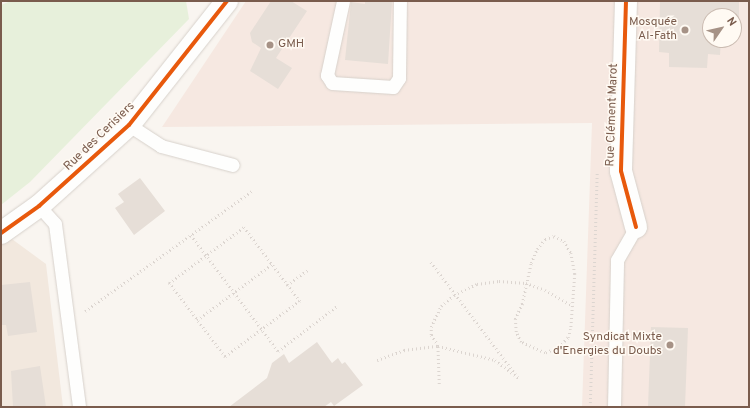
<!DOCTYPE html>
<html>
<head>
<meta charset="utf-8">
<style>
  body { margin:0 }
  #map { position:relative; width:750px; height:408px; overflow:hidden; background:#f9f5f0; font-family:Overpass,sans-serif }
  div>[style] { position:absolute }
  [style*='--x'] { left:calc(var(--x)*1px); top:calc(var(--y)*1px); width:calc(var(--w)*1px); rotate:calc(var(--a)*1deg) }
  .residential>* { inset:0; background:#f2e8de }
  .commercial>* { inset:0; background:#f6e8e1 }
  .green>* { inset:0; background:#e7f0db }
  .building>* { inset:0; background:#e6ded7 }
  .path>* { height:2.5px; margin-top:-1.25px; transform-origin:0; background:repeating-linear-gradient(90deg,#dcd5d0 0 1px,transparent 0 4px) }
  .roads { filter:drop-shadow(0 0 1px #d7d1cb) drop-shadow(0 0 1px #d7d1cb) }
  .lane>* { height:13px; margin:-6.5px; padding:0 6.5px; transform-origin:6.5px; border-radius:6.5px; background:#fefefd }
  .street>* { height:22px; margin:-11px; padding:0 11px; transform-origin:11px; border-radius:11px; background:#fefefd }
  .secondary>* { height:22px; margin:-11px; padding:0 11px; transform-origin:11px; border-radius:11px; background:#fefefd }
  .cycleway>* { height:4px; margin:-2px; padding:0 2px; transform-origin:2px; border-radius:2px; background:#e8590c }
  .dots>* { width:11px; height:11px; translate:-50% -50%; box-sizing:border-box; border:2px solid #fffaf3; border-radius:50% }
  span { translate:-50% -50%; white-space:nowrap; text-align:center; line-height:1.15; -webkit-text-stroke:3px #fffaf3; paint-order:stroke }
  .poi-label { font-size:12px; color:#7a5c4d }
  .right { translate:-100% -50%; text-align:right }
  .left { translate:0 -50%; text-align:left }
  .street-label { font-size:12px; color:#7a5c4d }
  .frame { position:absolute; inset:0; border:2px solid #7a5c4d; pointer-events:none }
  .north { position:absolute; left:702px; top:8px; width:40px; height:40px; box-sizing:border-box; background:#fffaf3; border:1px solid #cabbb1; border-radius:50%; rotate:56deg; font-size:11px; font-weight:700; line-height:16px; text-align:center; color:#7a5c4d }
  .north::after { content:''; display:block; margin:auto; width:14px; height:18px; background:#a69286; clip-path:polygon(50% 0,100% 100%,50% 72%,0 100%) }
</style>
</head>
<body>
<div id="map">
  <div class="residential">
    <div style="clip-path:polygon(1px 231px,46px 264px,63px 407px,1px 407px)"></div>
  </div>
  <div class="commercial">
    <div style="clip-path:polygon(evenodd,246px 1px,749px 1px,749px 407px,582px 407px,592px 123px,162px 127px,246px 1px,710px 16px,734px 16px,734px 40px,710px 40px,710px 16px)"></div>
  </div>
  <div class="green">
    <div style="clip-path:polygon(11px 1px,186px 1px,189px 19px,30px 182px,1px 205px,1px 5px)"></div>
  </div>
  <div class="building">
    <div style="clip-path:polygon(271px 1px,291px 1px,307px 11px,276px 58px,292px 68px,278px 89px,250px 71px,261px 48px,252px 42px,250px 33px)"></div>
    <div style="clip-path:polygon(365px 1px,392px 1px,388px 64px,345px 60px,351px 2px,365px 4px)"></div>
    <div style="clip-path:polygon(660px 1px,739px 1px,739px 19px,734px 19px,734px 16px,710px 16px,710px 40px,721px 40px,720px 55px,708px 54px,707px 68px,669px 67px,669px 53px,659px 52px)"></div>
    <div style="clip-path:polygon(140px 178px,165px 211px,134px 235px,115px 208px,124px 202px,118px 194px)"></div>
    <div style="clip-path:polygon(30px 282px,37px 332px,8px 336px,6px 325px,1px 325px,1px 285px)"></div>
    <div style="clip-path:polygon(651px 327px,688px 328px,685px 407px,648px 407px)"></div>
    <div style="clip-path:polygon(317px 342px,332px 363px,338px 358px,342px 364px,345px 362px,363px 385px,334px 406px,331px 402px,324px 407px,229px 407px,267px 378px,272px 363px,284px 354px,289px 363px)"></div>
    <div style="clip-path:polygon(40px 366px,46px 407px,13px 407px,11px 371px)"></div>
  </div>
  <div class="path">
    <div style="--x:244;--y:227;--w:93;--a:52.9"></div>
    <div style="--x:300;--y:301;--w:94;--a:143.3"></div>
    <div style="--x:225;--y:357;--w:93;--a:-127.1"></div>
    <div style="--x:169;--y:283;--w:94;--a:-36.7"></div>
    <div style="--x:191;--y:235;--w:145;--a:53.1"></div>
    <div style="--x:278;--y:351;--w:74;--a:-37.3"></div>
    <div style="--x:554;--y:236;--w:11;--a:27"></div>
    <div style="--x:564;--y:241;--w:14;--a:60"></div>
    <div style="--x:571;--y:253;--w:21;--a:79"></div>
    <div style="--x:575;--y:274;--w:55;--a:94.2"></div>
    <div style="--x:571;--y:329;--w:9;--a:108"></div>
    <div style="--x:568;--y:338;--w:14;--a:135"></div>
    <div style="--x:558;--y:348;--w:14;--a:159"></div>
    <div style="--x:545;--y:353;--w:26;--a:-155"></div>
    <div style="--x:521;--y:342;--w:11;--a:-117"></div>
    <div style="--x:516;--y:332;--w:13;--a:-94"></div>
    <div style="--x:515;--y:319;--w:17;--a:-65"></div>
    <div style="--x:522;--y:304;--w:42;--a:-77.6"></div>
    <div style="--x:531;--y:263;--w:15;--a:-67"></div>
    <div style="--x:537;--y:249;--w:13;--a:-51"></div>
    <div style="--x:545;--y:239;--w:9;--a:-18"></div>
    <div style="--x:431;--y:262;--w:141;--a:53"></div>
    <div style="--x:287;--y:285;--w:27;--a:-36"></div>
    <div style="--x:85;--y:311;--w:206;--a:-35.7"></div>
    <div style="--x:197;--y:320;--w:94;--a:-36.7"></div>
    <div style="--x:377;--y:360;--w:29;--a:-20"></div>
    <div style="--x:404;--y:350;--w:34;--a:-7"></div>
    <div style="--x:438;--y:346;--w:59;--a:13.8"></div>
    <div style="--x:495;--y:360;--w:30;--a:37"></div>
    <div style="--x:439;--y:384;--w:38;--a:-92"></div>
    <div style="--x:438;--y:346;--w:13;--a:-122"></div>
    <div style="--x:431;--y:335;--w:8;--a:-90"></div>
    <div style="--x:431;--y:327;--w:23;--a:-65"></div>
    <div style="--x:441;--y:306;--w:17;--a:-40"></div>
    <div style="--x:454;--y:295;--w:25;--a:-26"></div>
    <div style="--x:477;--y:284;--w:22;--a:-8"></div>
    <div style="--x:499;--y:281;--w:27;--a:4"></div>
    <div style="--x:526;--y:283;--w:20;--a:20"></div>
    <div style="--x:545;--y:290;--w:32;--a:30"></div>
    <div style="--x:590;--y:407;--w:236;--a:-88.3"></div>
  </div>
  <div class="roads">
    <div class="lane">
      <div style="--x:343;--y:1;--w:76;--a:102.2"></div>
      <div style="--x:327;--y:75;--w:9;--a:58"></div>
      <div style="--x:332;--y:83;--w:61;--a:3.8"></div>
      <div style="--x:393;--y:87;--w:11;--a:-56"></div>
      <div style="--x:399;--y:78;--w:77;--a:-89.3"></div>
      <div style="--x:129;--y:125;--w:38;--a:33"></div>
      <div style="--x:161;--y:146;--w:74;--a:14.8"></div>
      <div style="--x:39;--y:206;--w:24;--a:48"></div>
      <div style="--x:55;--y:224;--w:185;--a:82.5"></div>
      <div style="--x:614;--y:407;--w:147;--a:-88.8"></div>
      <div style="--x:617;--y:260;--w:38;--a:-60"></div>
    </div>
    <div class="street">
      <div style="--x:626;--y:1;--w:170;--a:91.7"></div>
      <div style="--x:621;--y:171;--w:58;--a:75"></div>
    </div>
    <div class="secondary">
      <div style="--x:1;--y:233;--w:47;--a:-35.4"></div>
      <div style="--x:39;--y:206;--w:121;--a:-42"></div>
      <div style="--x:129;--y:125;--w:158;--a:-51.7"></div>
    </div>
  </div>
  <div class="cycleway">
    <div style="--x:626;--y:1;--w:170;--a:91.7"></div>
    <div style="--x:621;--y:171;--w:58;--a:75"></div>
    <div style="--x:1;--y:233;--w:47;--a:-35.4"></div>
    <div style="--x:39;--y:206;--w:121;--a:-42"></div>
    <div style="--x:129;--y:125;--w:158;--a:-51.7"></div>
  </div>
  <div class="dots">
    <div style="left:685px;top:30px;background:#a69286"></div>
    <div style="left:270px;top:45px;background:#a69286"></div>
    <div style="left:670px;top:345px;background:#a69286"></div>
  </div>
  <div class="poi-label">
    <span class="right" style="left:677px;top:30px">Mosquée<br>Al-Fath</span>
    <span class="left" style="left:278px;top:45px">GMH</span>
    <span class="right" style="left:662px;top:345px">Syndicat Mixte<br>d'Energies du Doubs</span>
  </div>
  <div class="street-label">
    <span style="left:613px;top:115px;rotate:-88deg">Rue Clément Marot</span>
    <span style="left:100px;top:137px;rotate:-44deg">Rue des Cerisiers</span>
  </div>
  <div class="frame"></div>
  <div class="north">N</div>
</div>
</body>
</html>
